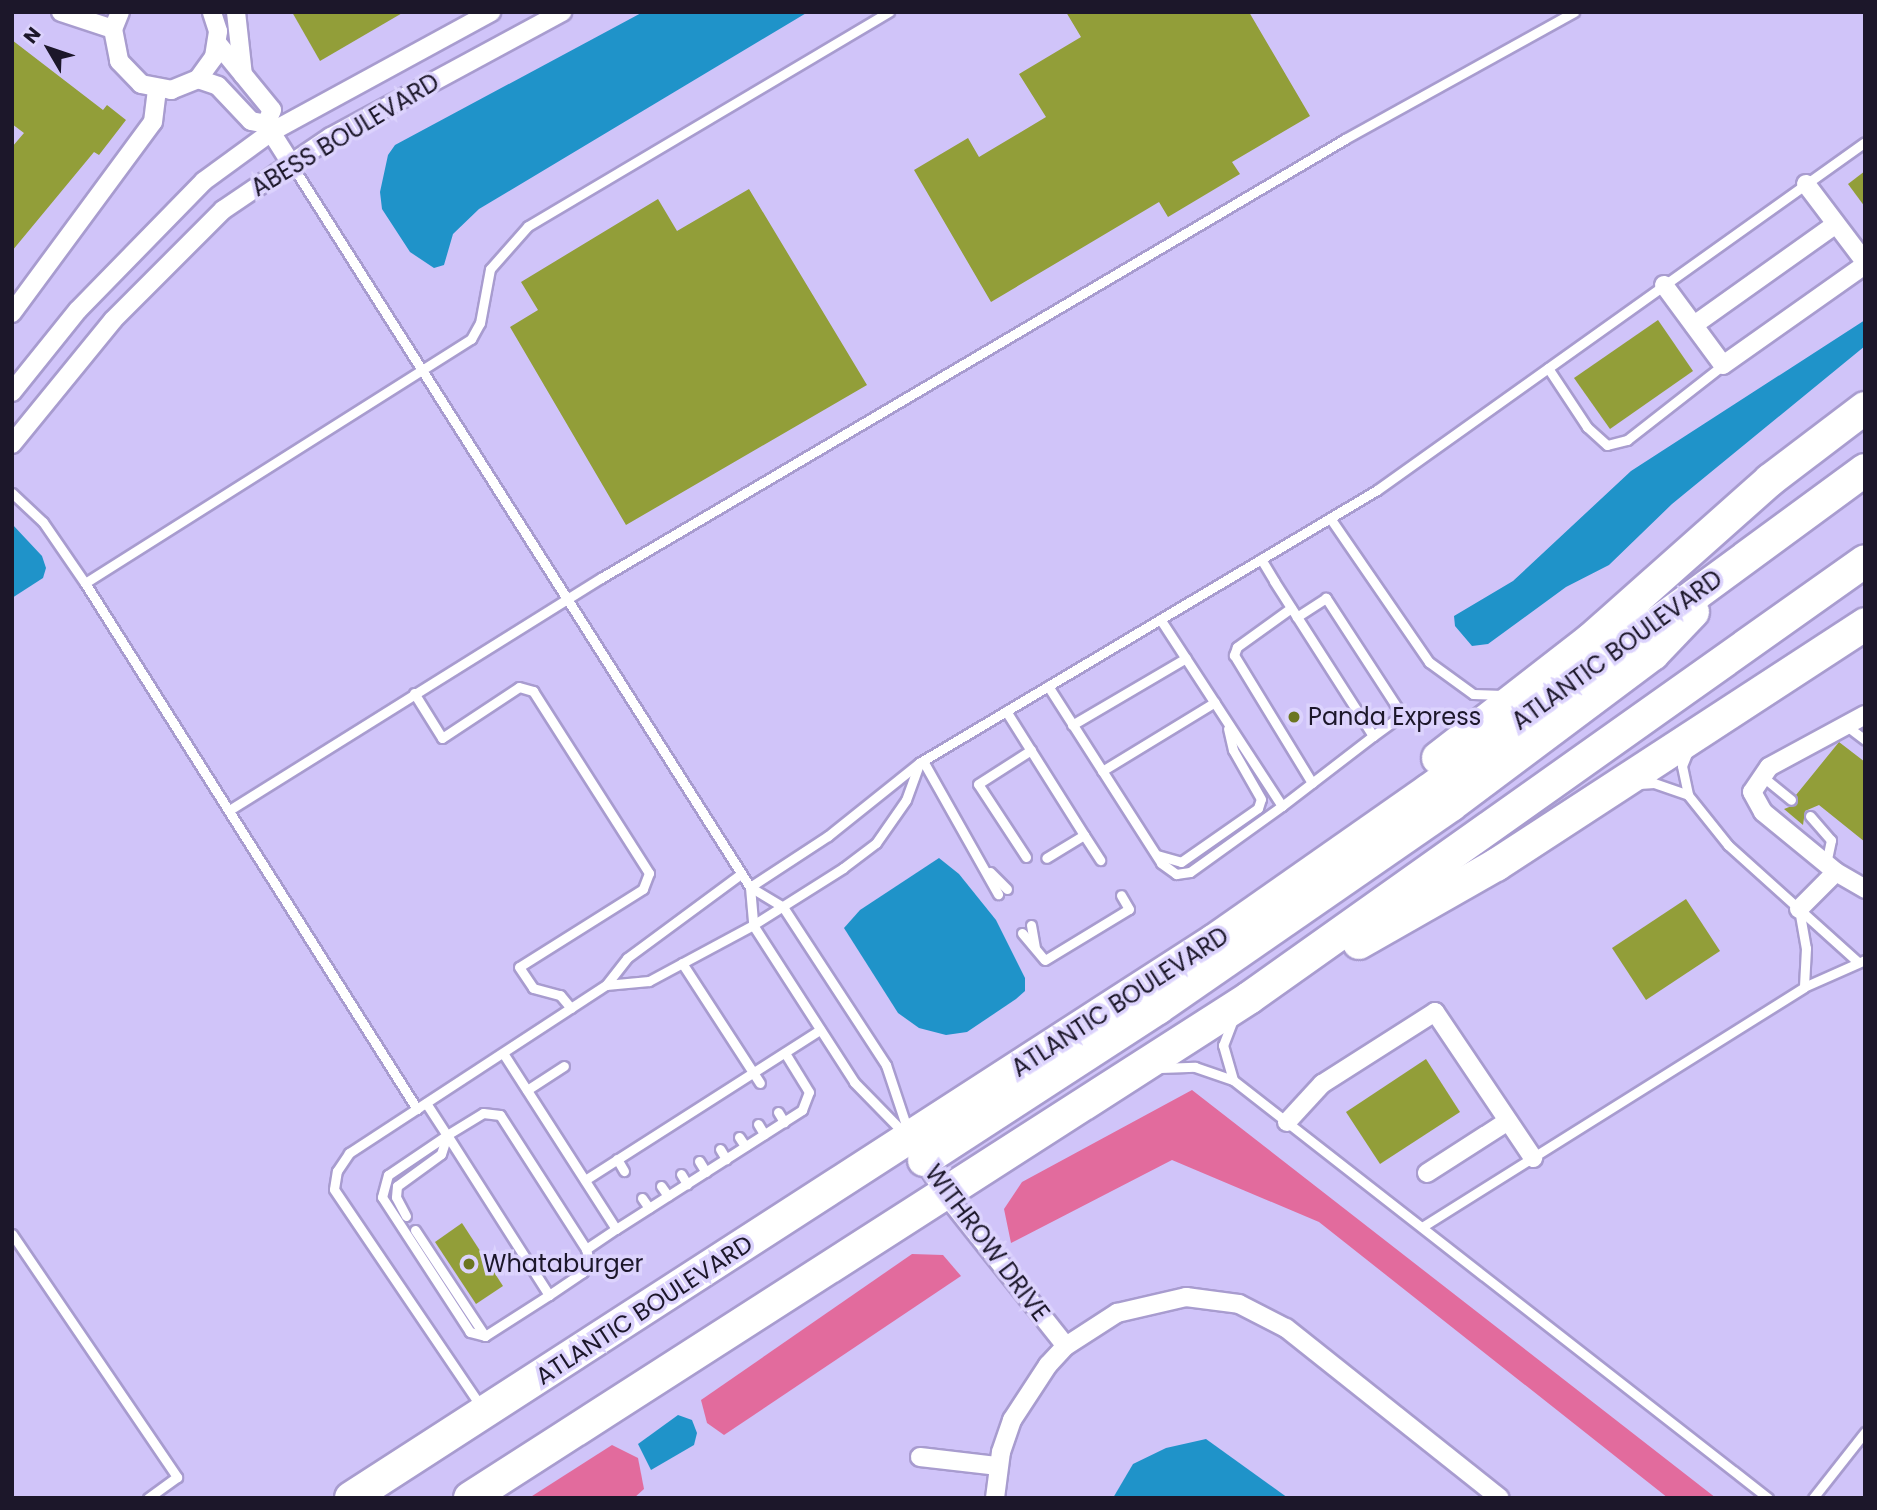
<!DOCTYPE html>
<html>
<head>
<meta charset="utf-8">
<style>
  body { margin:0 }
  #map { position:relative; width:1877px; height:1510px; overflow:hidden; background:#d0c4f9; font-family:Poppins,sans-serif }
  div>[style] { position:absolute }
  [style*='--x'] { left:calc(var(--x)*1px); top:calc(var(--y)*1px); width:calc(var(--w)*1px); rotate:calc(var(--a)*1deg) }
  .forest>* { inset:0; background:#e26b9d }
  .water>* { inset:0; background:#1f93c9 }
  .building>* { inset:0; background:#929e39 }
  .roads { filter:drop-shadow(2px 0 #a89ccf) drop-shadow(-2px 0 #a89ccf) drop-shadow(0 2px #a89ccf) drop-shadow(0 -2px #a89ccf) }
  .lane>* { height:9px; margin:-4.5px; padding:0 4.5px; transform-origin:4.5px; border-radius:4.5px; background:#fff }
  .street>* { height:18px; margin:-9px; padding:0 9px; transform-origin:9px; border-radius:9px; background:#fff }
  .highway>* { height:32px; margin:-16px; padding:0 16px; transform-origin:16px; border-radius:16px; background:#fff }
  .dots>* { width:19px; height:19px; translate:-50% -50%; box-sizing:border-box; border:4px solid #dcd3fd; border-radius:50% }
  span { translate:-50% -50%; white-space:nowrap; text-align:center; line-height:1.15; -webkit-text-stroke:7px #dcd3fd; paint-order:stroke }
  .street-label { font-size:24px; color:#1c172a }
  .poi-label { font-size:24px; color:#1c172a }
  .left { translate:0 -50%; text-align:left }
  .frame { position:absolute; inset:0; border:14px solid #1c172a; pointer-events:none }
  .north { position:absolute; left:14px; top:14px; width:70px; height:70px; -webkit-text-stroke:5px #dcd3fd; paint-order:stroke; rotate:309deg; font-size:19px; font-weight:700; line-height:28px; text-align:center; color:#1c172a }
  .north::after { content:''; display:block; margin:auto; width:24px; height:32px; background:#1c172a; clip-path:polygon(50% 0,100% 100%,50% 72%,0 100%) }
</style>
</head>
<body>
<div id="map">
  <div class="forest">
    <div style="clip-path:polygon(1192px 1090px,1716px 1498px,1668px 1498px,1319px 1222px,1172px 1160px,1011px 1243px,1004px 1209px,1022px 1182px)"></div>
    <div style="clip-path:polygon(912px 1254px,943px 1255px,961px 1276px,724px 1435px,707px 1423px,701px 1400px)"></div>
    <div style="clip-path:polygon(612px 1445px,638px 1458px,644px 1489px,634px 1498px,529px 1498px)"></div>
  </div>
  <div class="water">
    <div style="clip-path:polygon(643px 12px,808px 12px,479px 209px,453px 234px,444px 265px,434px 268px,410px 252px,382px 209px,380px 192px,388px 155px,395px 145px)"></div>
    <div style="clip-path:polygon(1865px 320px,1865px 346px,1672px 504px,1609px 565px,1566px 587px,1488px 644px,1472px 646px,1455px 626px,1454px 616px,1513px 581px,1631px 471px)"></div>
    <div style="clip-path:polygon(12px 524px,42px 556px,46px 568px,43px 578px,12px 598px)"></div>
    <div style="clip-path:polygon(939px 858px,959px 874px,996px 920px,1025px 978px,1025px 991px,1016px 999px,967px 1032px,946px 1035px,919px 1028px,898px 1013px,844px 928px,860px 910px)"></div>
    <div style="clip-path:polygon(678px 1415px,692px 1420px,697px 1433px,694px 1445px,651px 1470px,638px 1444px)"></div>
    <div style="clip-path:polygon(1206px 1439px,1288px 1498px,1113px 1498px,1133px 1464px,1166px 1448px)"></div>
  </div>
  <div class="building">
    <div style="clip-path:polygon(292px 12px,404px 12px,320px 61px)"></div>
    <div style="clip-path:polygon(1066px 12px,1249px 12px,1310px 116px,1232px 162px,1240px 174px,1168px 217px,1159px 202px,991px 302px,914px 170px,968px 138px,979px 157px,1046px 117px,1019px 74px,1081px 37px)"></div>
    <div style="clip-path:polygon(12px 40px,103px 110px,107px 105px,126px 120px,99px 155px,94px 152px,12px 251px,12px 147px,24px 133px,12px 124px)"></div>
    <div style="clip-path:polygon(1865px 171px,1865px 207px,1848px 184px)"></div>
    <div style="clip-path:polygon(749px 189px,867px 385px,626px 525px,510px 327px,538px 310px,521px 282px,658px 199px,677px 231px)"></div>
    <div style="clip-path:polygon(1658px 320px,1693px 371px,1610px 429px,1574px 378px)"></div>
    <div style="clip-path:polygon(1839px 742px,1865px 762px,1865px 842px,1819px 805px,1805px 811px,1803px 825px,1784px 809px,1797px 804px,1796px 795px)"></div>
    <div style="clip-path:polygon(1686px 899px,1720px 951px,1646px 1000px,1612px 948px)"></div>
    <div style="clip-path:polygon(1426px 1059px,1460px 1112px,1380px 1164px,1346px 1112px)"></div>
    <div style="clip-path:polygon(462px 1223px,503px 1286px,476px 1304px,435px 1242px)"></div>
  </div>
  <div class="roads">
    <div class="lane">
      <div style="--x:290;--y:162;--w:859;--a:57.61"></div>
      <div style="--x:750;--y:887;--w:39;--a:31"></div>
      <div style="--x:783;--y:907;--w:189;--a:56.9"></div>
      <div style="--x:886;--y:1065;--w:70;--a:71.6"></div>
      <div style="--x:1548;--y:368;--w:71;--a:56.5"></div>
      <div style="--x:1587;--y:427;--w:27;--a:42"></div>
      <div style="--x:1607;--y:445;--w:21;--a:-14"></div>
      <div style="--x:1627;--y:440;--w:122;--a:-38"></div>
      <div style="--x:12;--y:493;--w:42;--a:43.1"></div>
      <div style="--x:43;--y:522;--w:74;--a:55.5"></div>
      <div style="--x:85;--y:583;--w:622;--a:57.74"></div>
      <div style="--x:1330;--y:518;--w:175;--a:55.5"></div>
      <div style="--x:1429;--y:662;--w:54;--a:36"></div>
      <div style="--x:1473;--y:694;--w:30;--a:2"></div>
      <div style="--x:1261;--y:559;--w:26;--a:59"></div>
      <div style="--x:1274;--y:581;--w:184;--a:57.4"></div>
      <div style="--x:1373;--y:736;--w:36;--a:-36"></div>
      <div style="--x:1402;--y:715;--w:140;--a:-123"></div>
      <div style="--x:1326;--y:598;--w:35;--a:147"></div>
      <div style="--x:85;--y:583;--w:457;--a:-32.3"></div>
      <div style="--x:471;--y:339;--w:18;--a:-61"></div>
      <div style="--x:480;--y:323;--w:55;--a:-79.5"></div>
      <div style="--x:490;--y:269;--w:57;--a:-48.5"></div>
      <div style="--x:528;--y:226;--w:420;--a:-30.7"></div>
      <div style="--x:1291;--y:608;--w:67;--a:144.2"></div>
      <div style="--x:1237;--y:647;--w:9;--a:111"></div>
      <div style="--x:1234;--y:655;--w:150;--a:58.6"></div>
      <div style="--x:1048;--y:686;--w:210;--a:57.4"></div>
      <div style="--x:1161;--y:863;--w:19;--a:36"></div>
      <div style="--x:1176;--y:874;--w:14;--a:-8"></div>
      <div style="--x:1190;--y:872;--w:113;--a:-35.7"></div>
      <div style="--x:1282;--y:806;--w:223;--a:-123.1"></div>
      <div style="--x:414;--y:693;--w:53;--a:58.1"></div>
      <div style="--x:442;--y:738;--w:92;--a:-33.5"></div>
      <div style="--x:519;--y:687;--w:15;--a:16"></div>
      <div style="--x:533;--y:691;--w:216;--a:57.5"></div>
      <div style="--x:649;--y:873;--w:17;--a:111"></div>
      <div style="--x:643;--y:889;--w:146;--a:147.8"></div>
      <div style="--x:519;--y:967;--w:25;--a:56"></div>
      <div style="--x:533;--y:988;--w:28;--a:15"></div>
      <div style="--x:560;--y:995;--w:17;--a:50"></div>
      <div style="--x:1006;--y:711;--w:146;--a:57.8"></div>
      <div style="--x:1084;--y:835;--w:44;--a:148.8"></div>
      <div style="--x:1844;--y:724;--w:26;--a:37"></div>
      <div style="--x:1072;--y:725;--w:132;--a:-30.4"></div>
      <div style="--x:1688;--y:751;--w:16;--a:112"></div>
      <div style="--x:1682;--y:766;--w:30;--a:78"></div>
      <div style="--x:1688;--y:795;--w:64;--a:51.3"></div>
      <div style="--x:1728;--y:845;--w:175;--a:42"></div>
      <div style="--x:923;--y:761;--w:153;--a:60.6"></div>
      <div style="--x:1102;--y:771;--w:132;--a:-31.4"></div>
      <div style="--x:1763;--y:777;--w:36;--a:39"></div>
      <div style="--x:1639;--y:784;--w:15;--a:-4"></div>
      <div style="--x:1654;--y:783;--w:36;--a:19"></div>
      <div style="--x:1282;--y:806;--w:115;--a:-37.6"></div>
      <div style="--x:231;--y:809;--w:436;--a:-32"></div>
      <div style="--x:601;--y:578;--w:864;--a:-30.54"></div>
      <div style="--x:1345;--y:139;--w:262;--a:-29"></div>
      <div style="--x:1810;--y:816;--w:32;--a:49"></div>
      <div style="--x:1831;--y:840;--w:25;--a:102"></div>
      <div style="--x:1084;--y:835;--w:30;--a:57"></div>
      <div style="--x:1157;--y:855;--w:25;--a:16"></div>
      <div style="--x:1181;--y:862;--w:94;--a:-35"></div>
      <div style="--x:1258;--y:808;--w:9;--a:-72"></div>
      <div style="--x:1261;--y:799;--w:56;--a:-119.7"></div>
      <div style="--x:1233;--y:750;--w:22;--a:-103"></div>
      <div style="--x:1026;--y:857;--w:87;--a:-123.3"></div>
      <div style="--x:978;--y:784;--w:63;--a:-32.7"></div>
      <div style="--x:990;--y:872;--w:24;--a:45"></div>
      <div style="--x:750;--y:887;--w:93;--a:-33.2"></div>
      <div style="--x:828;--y:836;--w:117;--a:-38.7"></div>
      <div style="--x:919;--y:763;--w:533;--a:-30.8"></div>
      <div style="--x:1377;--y:490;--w:599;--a:-35.49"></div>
      <div style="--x:750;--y:887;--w:38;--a:85"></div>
      <div style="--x:753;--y:925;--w:187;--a:57.2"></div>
      <div style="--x:854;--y:1082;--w:71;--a:45.6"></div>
      <div style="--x:1799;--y:909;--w:40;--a:80"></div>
      <div style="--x:1806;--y:948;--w:39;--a:93"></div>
      <div style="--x:1031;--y:925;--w:22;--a:80"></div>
      <div style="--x:1022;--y:933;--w:35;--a:50"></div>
      <div style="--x:1045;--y:960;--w:98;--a:-31.3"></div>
      <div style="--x:1129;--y:909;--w:16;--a:-120"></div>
      <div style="--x:682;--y:963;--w:143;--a:57"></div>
      <div style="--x:606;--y:985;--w:43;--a:-5.3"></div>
      <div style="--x:649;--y:981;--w:118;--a:-28.3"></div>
      <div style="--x:753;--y:925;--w:107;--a:-32.3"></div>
      <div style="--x:843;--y:868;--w:41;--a:-37.1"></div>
      <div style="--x:876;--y:843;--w:52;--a:-55.1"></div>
      <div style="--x:906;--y:800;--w:38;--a:-70"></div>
      <div style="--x:1232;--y:1022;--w:25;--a:111"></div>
      <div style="--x:1223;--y:1045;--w:36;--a:74"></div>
      <div style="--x:503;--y:1053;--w:209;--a:57.3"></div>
      <div style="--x:616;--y:1229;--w:221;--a:-32.6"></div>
      <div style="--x:802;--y:1110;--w:19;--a:-69"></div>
      <div style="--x:809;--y:1092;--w:46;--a:-121.6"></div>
      <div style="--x:1160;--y:1068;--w:35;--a:-2"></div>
      <div style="--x:1195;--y:1067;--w:40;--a:18.9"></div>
      <div style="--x:1233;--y:1080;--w:679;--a:38"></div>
      <div style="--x:527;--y:1090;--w:44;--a:-33"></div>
      <div style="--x:426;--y:1103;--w:38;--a:57"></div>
      <div style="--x:447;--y:1135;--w:190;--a:57.5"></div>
      <div style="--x:549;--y:1295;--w:76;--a:147.4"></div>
      <div style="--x:485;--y:1336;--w:16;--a:-165"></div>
      <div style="--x:470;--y:1332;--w:161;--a:-123.1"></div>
      <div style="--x:382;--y:1197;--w:23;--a:-75"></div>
      <div style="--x:388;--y:1175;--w:71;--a:-34.1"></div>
      <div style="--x:447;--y:1135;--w:42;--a:-31.4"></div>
      <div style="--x:483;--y:1113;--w:17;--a:7"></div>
      <div style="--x:500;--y:1115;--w:159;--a:57.3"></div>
      <div style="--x:586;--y:1249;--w:12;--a:76"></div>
      <div style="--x:589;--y:1261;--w:13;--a:119"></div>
      <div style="--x:583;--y:1272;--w:41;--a:145.9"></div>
      <div style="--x:778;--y:1112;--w:12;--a:59"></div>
      <div style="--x:758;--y:1124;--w:12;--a:59"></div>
      <div style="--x:739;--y:1137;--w:11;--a:56"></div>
      <div style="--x:720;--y:1149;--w:12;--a:59"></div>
      <div style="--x:617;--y:1159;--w:14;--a:60"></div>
      <div style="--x:699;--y:1161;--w:13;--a:58"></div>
      <div style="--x:681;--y:1174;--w:12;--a:59"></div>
      <div style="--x:585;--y:1180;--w:279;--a:-32.6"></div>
      <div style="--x:661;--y:1186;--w:12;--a:55"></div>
      <div style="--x:642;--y:1198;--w:12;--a:55"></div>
      <div style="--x:406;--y:1216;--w:21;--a:-118"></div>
      <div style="--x:396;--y:1197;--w:11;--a:-85"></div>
      <div style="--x:397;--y:1186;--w:54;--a:-36"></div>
      <div style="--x:441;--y:1154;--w:20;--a:-72"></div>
      <div style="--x:1422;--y:1227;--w:451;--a:-32.1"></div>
      <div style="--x:1804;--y:987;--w:67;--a:-23.9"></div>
      <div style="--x:415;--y:1230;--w:127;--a:56.6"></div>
      <div style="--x:12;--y:1234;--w:294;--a:55.8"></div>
      <div style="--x:177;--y:1477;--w:36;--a:144"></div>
      <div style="--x:586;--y:1249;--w:36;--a:-34"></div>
      <div style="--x:482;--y:1408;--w:264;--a:-124.1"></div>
      <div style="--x:334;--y:1189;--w:18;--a:-81"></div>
      <div style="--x:337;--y:1171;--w:22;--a:-56"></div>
      <div style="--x:349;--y:1153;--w:307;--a:-33.2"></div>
      <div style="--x:606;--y:985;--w:34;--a:-52"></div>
      <div style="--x:627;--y:958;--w:142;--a:-36.4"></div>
      <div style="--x:1813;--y:1498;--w:84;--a:-51.8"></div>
    </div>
    <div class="street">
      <div style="--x:61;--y:12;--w:55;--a:18.1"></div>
      <div style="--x:120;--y:12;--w:18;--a:112"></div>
      <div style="--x:113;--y:29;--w:33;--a:79"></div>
      <div style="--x:119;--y:61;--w:32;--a:46"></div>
      <div style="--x:141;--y:84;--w:31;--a:11"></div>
      <div style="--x:171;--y:90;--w:29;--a:-22"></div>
      <div style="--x:198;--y:79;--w:27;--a:-54"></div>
      <div style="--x:214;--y:57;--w:26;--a:-81"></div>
      <div style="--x:218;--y:31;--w:20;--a:-108"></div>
      <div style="--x:236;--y:12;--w:63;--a:83.7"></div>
      <div style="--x:218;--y:44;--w:85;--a:50.7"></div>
      <div style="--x:272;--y:110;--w:15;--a:113"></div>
      <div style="--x:198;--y:79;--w:21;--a:19"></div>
      <div style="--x:218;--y:86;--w:48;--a:46.7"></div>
      <div style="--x:251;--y:121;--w:15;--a:11"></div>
      <div style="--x:266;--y:124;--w:45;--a:57.7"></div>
      <div style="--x:1806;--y:184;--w:98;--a:52.9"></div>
      <div style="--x:1664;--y:285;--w:99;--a:53.6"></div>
      <div style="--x:1723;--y:365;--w:174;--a:-35.2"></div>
      <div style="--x:12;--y:313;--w:237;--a:-53.6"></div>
      <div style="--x:153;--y:122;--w:32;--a:-83"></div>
      <div style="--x:1694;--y:325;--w:174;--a:-35.4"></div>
      <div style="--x:12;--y:392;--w:105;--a:-51.2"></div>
      <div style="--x:78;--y:310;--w:180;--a:-45.7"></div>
      <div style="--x:204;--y:181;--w:83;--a:-36.2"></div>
      <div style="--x:271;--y:132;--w:251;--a:-28.6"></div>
      <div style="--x:12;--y:444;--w:160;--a:-50.8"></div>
      <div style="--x:113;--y:320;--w:156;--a:-45"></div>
      <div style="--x:223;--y:210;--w:130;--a:-34.1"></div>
      <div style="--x:331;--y:137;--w:263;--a:-28.4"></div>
      <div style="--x:1865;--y:715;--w:109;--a:151.6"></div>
      <div style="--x:1769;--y:767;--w:30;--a:124"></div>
      <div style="--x:1752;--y:792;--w:23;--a:61"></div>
      <div style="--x:1763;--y:812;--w:94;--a:39.4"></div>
      <div style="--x:1836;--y:872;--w:34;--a:30"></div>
      <div style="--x:1799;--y:909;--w:52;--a:-45"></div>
      <div style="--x:1287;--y:1122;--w:52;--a:-47.4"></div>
      <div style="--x:1322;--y:1084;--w:134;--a:-32.5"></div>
      <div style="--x:1435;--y:1012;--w:176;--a:56.1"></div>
      <div style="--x:920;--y:1154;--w:47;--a:58"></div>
      <div style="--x:945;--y:1194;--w:194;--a:51.5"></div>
      <div style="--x:1427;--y:1173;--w:96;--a:-32.7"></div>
      <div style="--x:920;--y:1457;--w:79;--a:6.6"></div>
      <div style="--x:995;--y:1498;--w:46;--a:-82.6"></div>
      <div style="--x:1001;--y:1452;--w:34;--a:-71"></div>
      <div style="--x:1012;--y:1420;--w:66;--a:-56.8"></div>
      <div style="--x:1048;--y:1365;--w:26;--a:-47"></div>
      <div style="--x:1066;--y:1346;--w:61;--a:-32.9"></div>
      <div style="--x:1117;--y:1313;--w:71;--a:-13.1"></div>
      <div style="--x:1186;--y:1297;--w:53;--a:7.5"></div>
      <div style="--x:1239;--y:1304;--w:53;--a:27.1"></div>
      <div style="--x:1286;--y:1328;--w:273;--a:38.5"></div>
    </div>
    <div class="highway">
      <div style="--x:1438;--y:758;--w:192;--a:-37.8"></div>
      <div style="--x:1590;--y:640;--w:241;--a:-41.6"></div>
      <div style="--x:1770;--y:480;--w:119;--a:-37.2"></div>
      <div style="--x:1359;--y:943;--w:158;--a:-29.7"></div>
      <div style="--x:1496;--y:865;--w:441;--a:-33.1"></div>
      <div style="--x:924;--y:1160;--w:279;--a:-33"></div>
      <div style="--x:1158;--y:1008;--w:356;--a:-34.7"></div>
      <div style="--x:1451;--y:805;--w:252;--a:-36.8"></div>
      <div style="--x:1653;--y:654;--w:58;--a:-46.4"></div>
      <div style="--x:351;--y:1498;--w:1029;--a:-32.86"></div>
      <div style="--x:1215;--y:940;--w:260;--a:-35"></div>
      <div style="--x:1428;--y:791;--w:542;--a:-36.3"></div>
      <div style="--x:470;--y:1498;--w:926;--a:-32.69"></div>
      <div style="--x:1249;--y:998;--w:755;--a:-35.35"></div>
    </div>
  </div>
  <div class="dots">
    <div style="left:1294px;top:717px;background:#6c7620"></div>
    <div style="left:469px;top:1264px;background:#6c7620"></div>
  </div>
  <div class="street-label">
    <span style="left:345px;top:135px;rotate:-31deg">ABESS BOULEVARD</span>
    <span style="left:1617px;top:650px;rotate:-36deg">ATLANTIC BOULEVARD</span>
    <span style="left:1120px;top:1002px;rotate:-33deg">ATLANTIC BOULEVARD</span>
    <span style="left:987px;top:1243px;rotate:53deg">WITHROW DRIVE</span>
    <span style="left:644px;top:1310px;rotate:-33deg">ATLANTIC BOULEVARD</span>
  </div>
  <div class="poi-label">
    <span class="left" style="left:1308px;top:717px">Panda Express</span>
    <span class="left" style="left:483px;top:1264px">Whataburger</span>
  </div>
  <div class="frame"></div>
  <div class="north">N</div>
</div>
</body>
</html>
